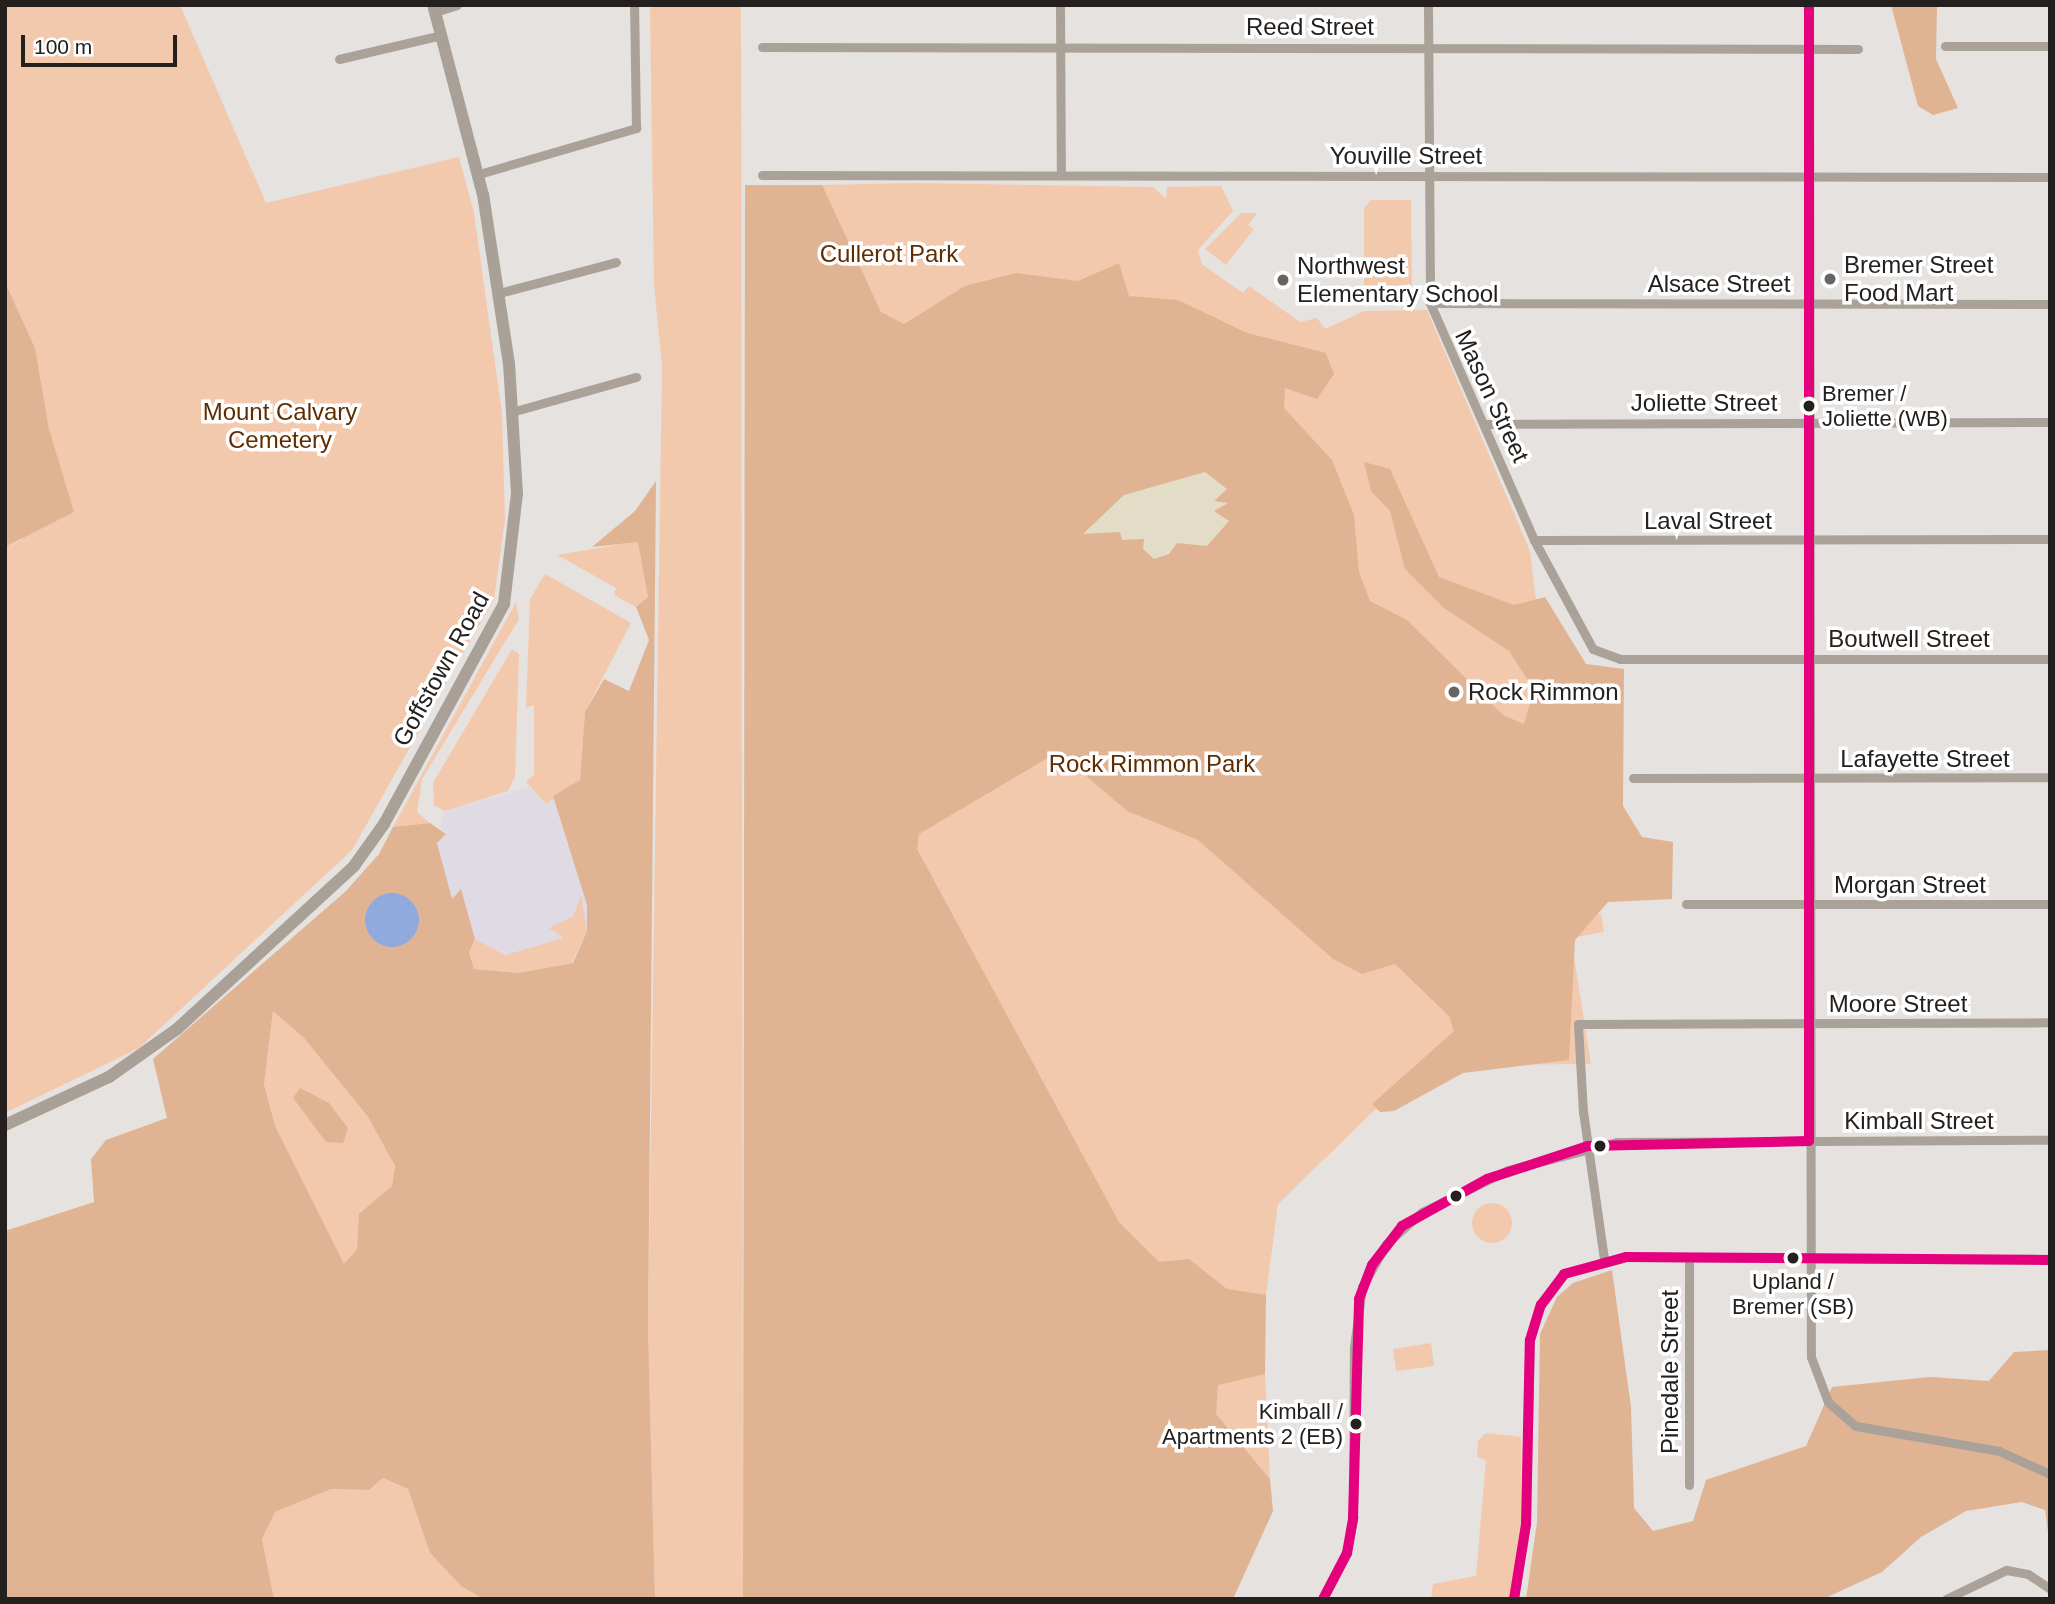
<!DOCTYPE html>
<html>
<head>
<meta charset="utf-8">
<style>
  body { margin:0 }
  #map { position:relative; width:2055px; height:1604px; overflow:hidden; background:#e5e2df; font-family:Helvetica,sans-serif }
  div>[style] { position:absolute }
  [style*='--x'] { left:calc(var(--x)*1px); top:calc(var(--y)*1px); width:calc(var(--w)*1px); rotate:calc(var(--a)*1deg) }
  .commercial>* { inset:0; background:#e0dae5 }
  .green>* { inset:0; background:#f3c9ae }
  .round { border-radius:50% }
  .forest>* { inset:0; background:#e0b393 }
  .sand>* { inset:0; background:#e3ddc7 }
  .water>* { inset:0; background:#91aade }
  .street>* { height:9px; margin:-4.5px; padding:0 4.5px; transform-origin:4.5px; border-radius:4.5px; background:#aaa199 }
  .secondary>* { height:12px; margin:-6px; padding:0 6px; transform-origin:6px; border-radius:6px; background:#a9a098 }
  .bus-1>* { height:10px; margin:-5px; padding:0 5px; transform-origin:5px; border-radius:5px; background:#e5007d }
  .dots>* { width:19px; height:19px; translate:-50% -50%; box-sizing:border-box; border:4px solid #fff; border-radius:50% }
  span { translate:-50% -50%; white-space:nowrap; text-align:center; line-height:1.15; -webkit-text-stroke:7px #fff; paint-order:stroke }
  .bus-label { font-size:22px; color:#23201e }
  .left { translate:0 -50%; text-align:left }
  .right { translate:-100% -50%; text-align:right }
  .street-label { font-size:24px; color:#23201e }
  .park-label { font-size:24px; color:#602d01 }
  .poi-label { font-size:24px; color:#23201e }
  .frame { position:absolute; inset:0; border:7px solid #23201e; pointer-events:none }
  .scale { position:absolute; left:21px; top:35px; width:156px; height:32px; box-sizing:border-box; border:4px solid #23201e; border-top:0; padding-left:9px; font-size:21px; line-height:24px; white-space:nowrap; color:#23201e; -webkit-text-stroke:5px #fff; paint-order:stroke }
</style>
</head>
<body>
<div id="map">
  <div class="commercial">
    <div style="clip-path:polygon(529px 787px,546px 804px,553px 796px,587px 905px,587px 931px,474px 969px,461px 890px,452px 900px,437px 843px,446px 834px,440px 826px,445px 811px)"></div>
  </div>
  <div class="green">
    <div style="clip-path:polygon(5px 5px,180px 5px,266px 203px,459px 157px,474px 213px,502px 413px,505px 520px,494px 599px,352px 850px,139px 1048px,5px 1113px,5px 547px,21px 540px,49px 429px,35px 348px,5px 282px)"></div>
    <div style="clip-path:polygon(650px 5px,741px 5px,743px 1599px,655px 1599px,648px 1329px,662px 365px,654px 285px)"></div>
    <div style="clip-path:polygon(915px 183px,1153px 187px,1166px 199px,1167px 187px,1221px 186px,1233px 211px,1198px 250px,1202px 264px,1243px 293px,1249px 286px,1300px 322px,1317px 318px,1325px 329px,1364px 311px,1427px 310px,1530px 551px,1574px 917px,1601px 914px,1604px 932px,1571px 938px,1591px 1064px,1421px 1065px,1278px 1204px,1266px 1295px,1254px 1294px,1241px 1379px,1265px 1374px,1270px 1479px,1233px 1434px,752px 1599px,820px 517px,822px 185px)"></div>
    <div style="clip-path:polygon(1371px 200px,1411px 200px,1412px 295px,1364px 295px,1364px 208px)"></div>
    <div style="clip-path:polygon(1241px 213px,1257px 213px,1248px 225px,1254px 229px,1226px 265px,1205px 249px)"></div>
    <div style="clip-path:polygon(639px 541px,648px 597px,636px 607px,614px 595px,616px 588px,557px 555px)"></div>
    <div style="clip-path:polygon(545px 574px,631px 623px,585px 712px,580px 780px,546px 804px,526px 782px,534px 775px,534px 705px,526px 708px,530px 599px)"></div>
    <div style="clip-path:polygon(516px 602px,519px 619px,422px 779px,417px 812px,430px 823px,393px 827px)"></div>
    <div style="clip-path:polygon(512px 649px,519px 654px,515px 777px,508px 791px,445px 811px,434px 805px,433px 783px)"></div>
    <div style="clip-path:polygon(581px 896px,587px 931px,572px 963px,518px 973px,474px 969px,469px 952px,475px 939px,505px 955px,564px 938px,549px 928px,573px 916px)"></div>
    <div style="clip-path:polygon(273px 1011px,304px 1038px,368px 1117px,395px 1166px,392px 1186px,360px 1214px,357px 1250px,344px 1265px,275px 1126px,264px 1084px)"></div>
    <div class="round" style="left:1472px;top:1203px;width:40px;height:40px"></div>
    <div style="clip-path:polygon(1431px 1343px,1434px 1366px,1396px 1371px,1393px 1349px)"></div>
    <div style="clip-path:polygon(1486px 1433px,1521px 1437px,1521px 1521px,1510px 1599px,1431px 1599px,1433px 1584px,1476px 1576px,1486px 1460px,1477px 1457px,1478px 1441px)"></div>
    <div style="clip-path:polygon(383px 1478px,408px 1489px,430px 1553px,461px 1586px,483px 1599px,274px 1599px,262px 1539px,275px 1512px,331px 1489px,369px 1490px)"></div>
  </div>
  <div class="forest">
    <div style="clip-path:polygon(1891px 5px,1937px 5px,1936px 59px,1958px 108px,1933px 115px,1918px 106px)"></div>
    <div style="clip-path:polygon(745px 185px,822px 185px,881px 312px,904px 324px,965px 286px,1016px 273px,1078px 281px,1119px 263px,1129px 296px,1178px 300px,1247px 333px,1326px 353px,1334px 374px,1317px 399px,1285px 388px,1284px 408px,1332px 460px,1354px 515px,1359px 572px,1370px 601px,1407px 620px,1503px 715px,1524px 724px,1534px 690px,1509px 651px,1444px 608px,1405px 569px,1390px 511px,1371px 491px,1364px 462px,1390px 469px,1439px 577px,1514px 605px,1545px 597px,1586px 664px,1624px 669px,1623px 806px,1642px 837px,1673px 842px,1672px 899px,1608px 902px,1575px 940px,1569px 1060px,1463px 1073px,1394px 1111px,1380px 1112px,1372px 1104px,1454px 1031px,1449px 1016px,1395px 964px,1362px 974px,1333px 959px,1198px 840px,1127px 811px,1064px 757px,1046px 759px,919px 834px,917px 849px,1119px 1222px,1159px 1262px,1189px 1259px,1227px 1289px,1266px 1295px,1265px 1374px,1218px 1385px,1216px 1414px,1270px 1479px,1273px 1511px,1233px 1599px,743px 1599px)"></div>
    <div style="clip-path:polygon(5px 282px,35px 348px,49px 429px,74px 512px,5px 547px)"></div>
    <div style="clip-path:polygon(evenodd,656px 481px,648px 1329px,655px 1599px,483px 1599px,461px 1586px,430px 1553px,408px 1489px,383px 1478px,369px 1490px,331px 1489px,275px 1512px,262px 1539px,274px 1599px,5px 1599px,5px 1231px,94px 1202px,91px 1159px,106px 1140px,167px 1118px,153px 1059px,346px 891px,379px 854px,393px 827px,430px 823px,446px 834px,437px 843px,452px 899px,461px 889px,475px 939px,469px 952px,474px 969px,518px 973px,573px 963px,587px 931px,587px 905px,553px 796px,580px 780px,585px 712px,604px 679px,629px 691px,649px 640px,636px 607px,648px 597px,638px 542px,592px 547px,635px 511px,656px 481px,273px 1011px,304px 1038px,368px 1117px,395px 1166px,392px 1186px,359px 1214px,357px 1249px,344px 1264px,275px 1126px,264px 1084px,273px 1011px)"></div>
    <div style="clip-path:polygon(300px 1088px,329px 1103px,348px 1128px,343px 1143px,326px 1142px,293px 1098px)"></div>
    <div style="clip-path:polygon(1612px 1270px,1631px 1407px,1634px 1508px,1653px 1531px,1693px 1521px,1706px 1480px,1806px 1446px,1832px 1387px,1930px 1377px,1989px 1381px,2014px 1352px,2050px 1350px,2050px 1547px,2045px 1510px,2022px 1502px,1966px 1511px,1921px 1537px,1882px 1572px,1823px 1599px,1526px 1599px,1537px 1522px,1540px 1334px,1557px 1297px,1573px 1283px)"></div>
  </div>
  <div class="sand">
    <div style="clip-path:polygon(1205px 472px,1227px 489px,1214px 501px,1228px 503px,1214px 511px,1229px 521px,1207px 546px,1177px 543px,1169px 554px,1154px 559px,1143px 549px,1144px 539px,1122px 540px,1120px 532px,1083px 534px,1124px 495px)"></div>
  </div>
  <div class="water">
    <div class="round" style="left:365px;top:893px;width:54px;height:54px"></div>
  </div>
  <div class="street">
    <div style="--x:1060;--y:5;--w:170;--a:89.7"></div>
    <div style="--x:1428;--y:5;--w:298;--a:89.6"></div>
    <div style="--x:1430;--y:303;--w:259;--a:66.3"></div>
    <div style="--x:1534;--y:540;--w:124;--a:61.6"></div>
    <div style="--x:1593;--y:649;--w:29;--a:20"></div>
    <div style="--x:1620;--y:659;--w:430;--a:0"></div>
    <div style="--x:1809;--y:5;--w:1352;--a:89.92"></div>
    <div style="--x:1811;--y:1357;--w:48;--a:69.3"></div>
    <div style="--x:1828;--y:1402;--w:37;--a:41"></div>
    <div style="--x:1856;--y:1426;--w:145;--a:9.9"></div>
    <div style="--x:1999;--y:1451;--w:56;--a:24.3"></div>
    <div style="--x:435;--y:12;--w:23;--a:-18"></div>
    <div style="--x:1945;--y:46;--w:105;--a:0"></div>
    <div style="--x:762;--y:47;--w:1096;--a:0.1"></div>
    <div style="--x:339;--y:59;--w:105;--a:-13.2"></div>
    <div style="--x:479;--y:174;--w:164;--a:-16.3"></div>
    <div style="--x:636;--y:128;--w:123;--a:-90.9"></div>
    <div style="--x:762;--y:175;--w:1288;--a:0.09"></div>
    <div style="--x:499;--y:293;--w:121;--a:-14.8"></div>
    <div style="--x:1430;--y:303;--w:620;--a:0.09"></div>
    <div style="--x:515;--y:411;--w:126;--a:-15.7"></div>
    <div style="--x:1484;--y:424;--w:566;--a:-0.2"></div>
    <div style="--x:1534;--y:540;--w:516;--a:-0.11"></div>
    <div style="--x:1633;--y:778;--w:417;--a:-0.1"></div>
    <div style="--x:1686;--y:904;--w:364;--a:0"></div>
    <div style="--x:1604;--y:1259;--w:148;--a:-98.1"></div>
    <div style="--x:1583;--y:1112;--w:88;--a:-93.3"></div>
    <div style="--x:1578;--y:1024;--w:472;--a:-0.2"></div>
    <div style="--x:1689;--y:1485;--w:226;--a:-90"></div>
    <div style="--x:1323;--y:1599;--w:52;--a:-62.4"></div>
    <div style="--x:1347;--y:1553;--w:36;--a:-80"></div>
    <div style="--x:1353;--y:1518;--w:171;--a:-89.7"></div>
    <div style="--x:1354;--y:1347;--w:61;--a:-82.4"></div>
    <div style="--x:1362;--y:1287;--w:49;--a:-60.8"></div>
    <div style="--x:1386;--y:1244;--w:48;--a:-41.6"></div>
    <div style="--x:1422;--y:1212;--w:96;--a:-26"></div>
    <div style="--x:1508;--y:1170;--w:113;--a:-14.4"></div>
    <div style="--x:1617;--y:1142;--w:433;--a:-0.3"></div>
    <div style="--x:1514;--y:1599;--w:76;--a:-80.9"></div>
    <div style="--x:1526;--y:1524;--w:184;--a:-88.8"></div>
    <div style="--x:1530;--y:1340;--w:37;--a:-73"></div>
    <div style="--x:1541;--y:1305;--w:39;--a:-53"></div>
    <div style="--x:1564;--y:1274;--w:64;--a:-15.3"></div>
    <div style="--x:1626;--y:1257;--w:424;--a:0.4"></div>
    <div style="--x:1946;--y:1599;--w:67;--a:-25.8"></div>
    <div style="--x:2006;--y:1570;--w:22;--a:10"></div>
    <div style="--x:2028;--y:1574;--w:27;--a:34"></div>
  </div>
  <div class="secondary">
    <div style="--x:5;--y:1125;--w:115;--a:-24.8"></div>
    <div style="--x:109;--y:1077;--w:83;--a:-35.2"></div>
    <div style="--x:177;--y:1029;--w:241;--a:-42.6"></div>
    <div style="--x:354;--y:866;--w:52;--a:-54.5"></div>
    <div style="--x:384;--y:824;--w:251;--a:-61.4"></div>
    <div style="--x:504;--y:604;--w:111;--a:-83.3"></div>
    <div style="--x:517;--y:494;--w:130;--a:-93.5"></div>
    <div style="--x:509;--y:364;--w:171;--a:-98.7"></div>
    <div style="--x:483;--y:195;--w:196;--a:-104.7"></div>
  </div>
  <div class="bus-1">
    <div style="--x:1323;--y:1599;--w:52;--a:-62.4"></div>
    <div style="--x:1347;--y:1553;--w:36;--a:-80"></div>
    <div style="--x:1353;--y:1518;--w:219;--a:-88.4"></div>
    <div style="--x:1359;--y:1299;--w:36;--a:-69"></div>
    <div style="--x:1372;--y:1265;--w:49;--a:-52.4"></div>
    <div style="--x:1402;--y:1226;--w:97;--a:-28.9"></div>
    <div style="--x:1487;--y:1179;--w:106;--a:-18.1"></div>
    <div style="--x:1588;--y:1146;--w:221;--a:-1.3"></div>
    <div style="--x:1809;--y:1141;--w:1136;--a:-90"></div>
    <div style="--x:1514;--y:1599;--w:76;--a:-80.9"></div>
    <div style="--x:1526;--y:1524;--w:184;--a:-88.8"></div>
    <div style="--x:1530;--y:1340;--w:37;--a:-73"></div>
    <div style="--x:1541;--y:1305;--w:39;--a:-53"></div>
    <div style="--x:1564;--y:1274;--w:64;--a:-15.3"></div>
    <div style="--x:1626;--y:1257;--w:424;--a:0.4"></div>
  </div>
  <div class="dots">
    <div style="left:1830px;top:279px;background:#676462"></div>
    <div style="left:1283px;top:280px;background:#676462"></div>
    <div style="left:1809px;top:406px;background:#23201e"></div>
    <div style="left:1454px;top:692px;background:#676462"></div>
    <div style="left:1600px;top:1146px;background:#23201e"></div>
    <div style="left:1456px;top:1196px;background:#23201e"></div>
    <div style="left:1793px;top:1258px;background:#23201e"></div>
    <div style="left:1356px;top:1424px;background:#23201e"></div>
  </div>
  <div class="bus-label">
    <span class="left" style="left:1822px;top:406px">Bremer /<br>Joliette (WB)</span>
    <span style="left:1793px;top:1294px">Upland /<br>Bremer (SB)</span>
    <span class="right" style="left:1343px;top:1424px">Kimball /<br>Apartments 2 (EB)</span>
  </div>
  <div class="street-label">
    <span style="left:1310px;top:27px">Reed Street</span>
    <span style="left:1406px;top:156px">Youville Street</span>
    <span style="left:1719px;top:284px">Alsace Street</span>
    <span style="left:1492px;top:396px;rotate:65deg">Mason Street</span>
    <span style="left:1704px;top:403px">Joliette Street</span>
    <span style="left:1708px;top:521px">Laval Street</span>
    <span style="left:1909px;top:639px">Boutwell Street</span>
    <span style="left:441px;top:669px;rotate:-61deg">Goffstown Road</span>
    <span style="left:1925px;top:759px">Lafayette Street</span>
    <span style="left:1910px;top:885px">Morgan Street</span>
    <span style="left:1898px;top:1004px">Moore Street</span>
    <span style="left:1919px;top:1121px">Kimball Street</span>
    <span style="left:1670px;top:1372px;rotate:-90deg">Pinedale Street</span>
  </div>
  <div class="park-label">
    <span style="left:889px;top:254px">Cullerot Park</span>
    <span style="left:280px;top:426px">Mount Calvary<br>Cemetery</span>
    <span style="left:1152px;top:764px">Rock Rimmon Park</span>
  </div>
  <div class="poi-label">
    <span class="left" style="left:1844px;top:279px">Bremer Street<br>Food Mart</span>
    <span class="left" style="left:1297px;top:280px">Northwest<br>Elementary School</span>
    <span class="left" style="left:1468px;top:692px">Rock Rimmon</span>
  </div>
  <div class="frame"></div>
  <div class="scale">100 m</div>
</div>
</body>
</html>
